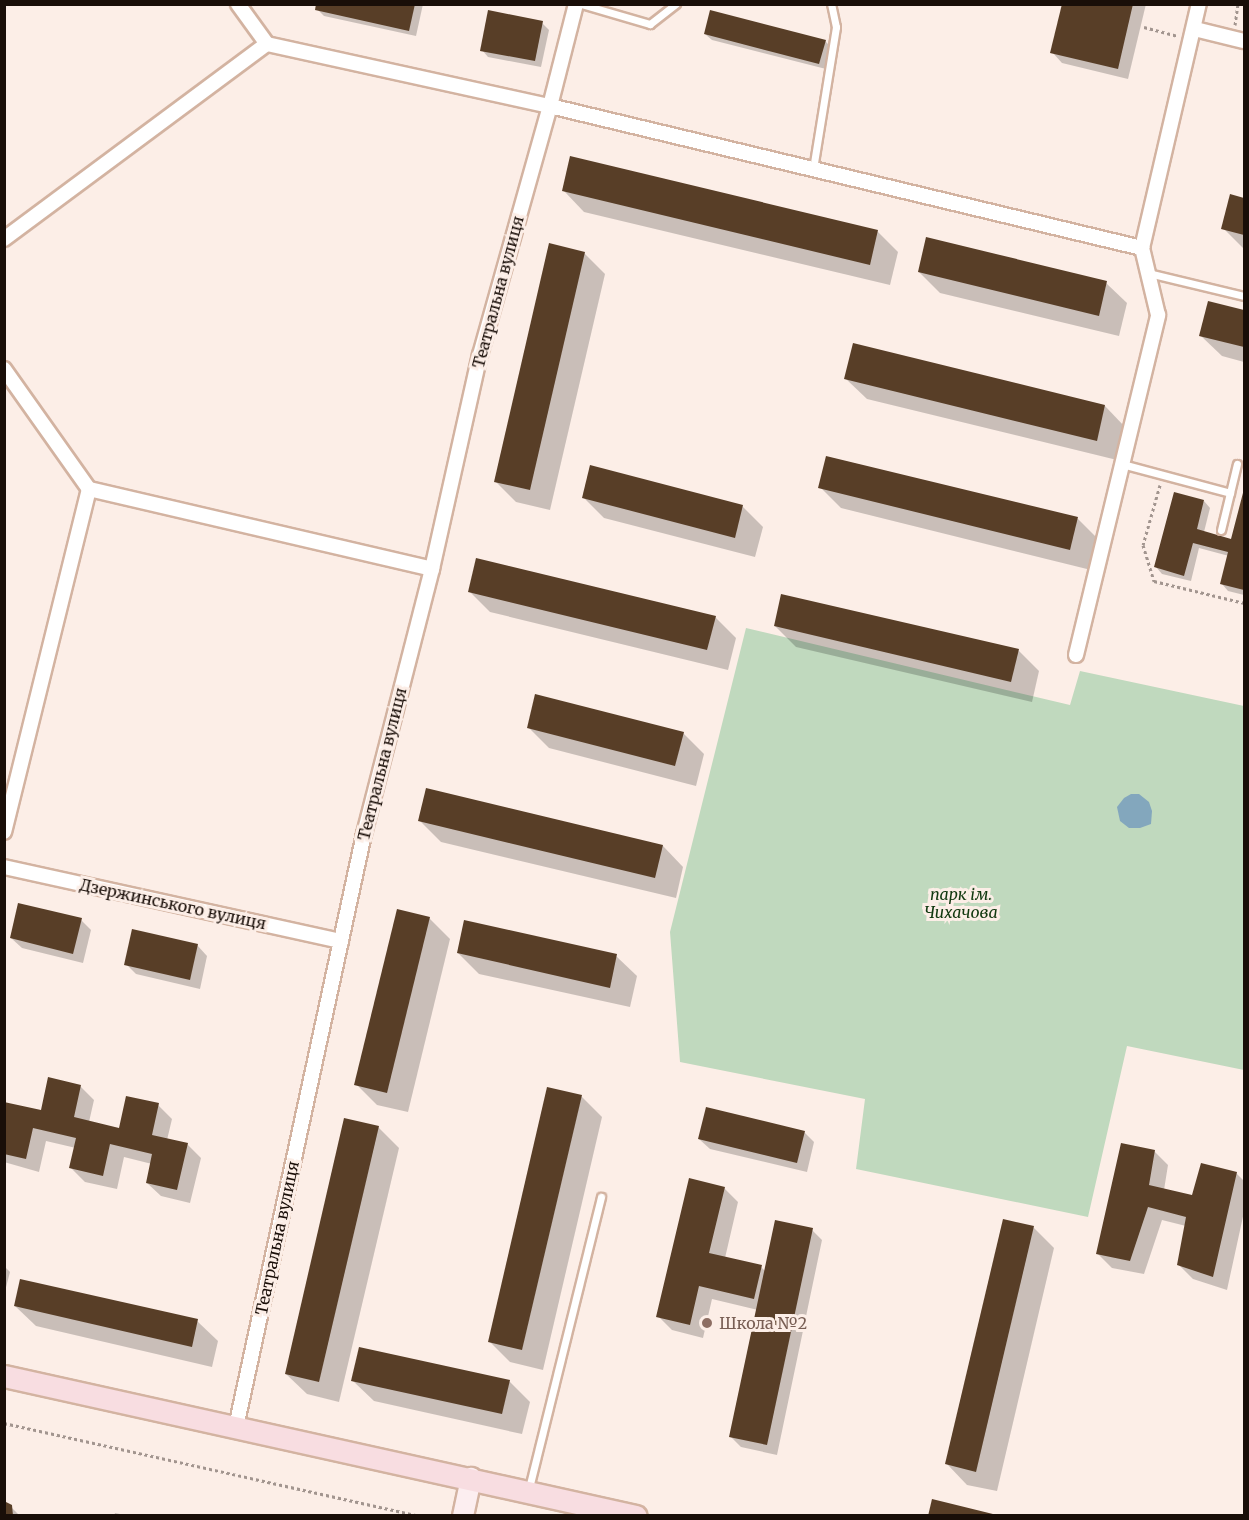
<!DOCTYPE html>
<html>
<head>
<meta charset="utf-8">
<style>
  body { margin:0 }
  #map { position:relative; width:1249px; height:1520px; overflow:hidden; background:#fceee7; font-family:Merriweather,serif }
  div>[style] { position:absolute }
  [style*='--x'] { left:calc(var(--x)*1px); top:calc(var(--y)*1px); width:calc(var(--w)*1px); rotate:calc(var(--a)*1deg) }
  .green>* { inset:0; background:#c0d9be }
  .water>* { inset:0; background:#83a7bd }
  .shadow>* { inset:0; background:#0003 }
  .building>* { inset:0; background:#583e27 }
  .path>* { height:3px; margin-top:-1.5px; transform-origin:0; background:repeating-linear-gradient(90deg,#a2958f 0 3px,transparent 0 6px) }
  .roads { filter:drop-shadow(2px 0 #d3b3a1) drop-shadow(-2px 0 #d3b3a1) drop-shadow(0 2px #d3b3a1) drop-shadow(0 -2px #d3b3a1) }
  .lane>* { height:7px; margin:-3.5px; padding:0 3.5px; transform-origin:3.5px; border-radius:3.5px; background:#fff }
  .street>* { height:14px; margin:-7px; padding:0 7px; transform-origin:7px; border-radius:7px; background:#fff }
  .secondary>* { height:20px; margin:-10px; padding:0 10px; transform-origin:10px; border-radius:10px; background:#fceef0 }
  .primary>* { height:21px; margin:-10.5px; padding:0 10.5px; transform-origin:10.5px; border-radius:10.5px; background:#f8dde1 }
  .dots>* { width:16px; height:16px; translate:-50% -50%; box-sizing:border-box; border:3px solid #fceee7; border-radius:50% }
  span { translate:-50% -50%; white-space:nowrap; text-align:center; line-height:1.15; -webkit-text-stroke:6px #fceee7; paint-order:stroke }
  .street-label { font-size:16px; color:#190e08 }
  .park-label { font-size:16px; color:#113910; font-style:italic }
  .education-label { font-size:16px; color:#785e54 }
  .left { translate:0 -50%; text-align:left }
  .frame { position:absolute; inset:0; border:6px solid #190e08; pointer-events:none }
</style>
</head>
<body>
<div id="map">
  <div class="green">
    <div style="clip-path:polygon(746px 628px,1070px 705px,1080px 671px,1244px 706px,1244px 1070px,1127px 1046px,1088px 1217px,856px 1169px,865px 1099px,680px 1062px,670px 932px)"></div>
  </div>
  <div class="water">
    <div style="clip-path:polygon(1131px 794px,1139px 794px,1149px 802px,1152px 811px,1151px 824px,1140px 828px,1129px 828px,1120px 821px,1117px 807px,1124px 798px)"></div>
  </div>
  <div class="shadow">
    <div style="clip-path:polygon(318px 4px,423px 4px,416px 36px,324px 16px,317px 9px)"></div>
    <div style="clip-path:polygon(1064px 4px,1146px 4px,1128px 79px,1062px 63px,1052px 52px)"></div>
    <div style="clip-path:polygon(542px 23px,549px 30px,541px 67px,488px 57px,482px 50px)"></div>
    <div style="clip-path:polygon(705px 34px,825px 41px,832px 48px,826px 69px,712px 40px)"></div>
    <div style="clip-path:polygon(564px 191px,877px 231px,898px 252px,890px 285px,584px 212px)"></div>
    <div style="clip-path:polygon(1231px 196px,1244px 199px,1244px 249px,1223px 228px)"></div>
    <div style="clip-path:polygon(584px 253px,605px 274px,550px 510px,516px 502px,496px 482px)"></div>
    <div style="clip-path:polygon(919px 272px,1106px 283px,1127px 303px,1119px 336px,940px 293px)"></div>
    <div style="clip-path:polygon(1209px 303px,1244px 312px,1244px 362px,1222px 356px,1201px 336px)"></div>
    <div style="clip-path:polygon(846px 379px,1105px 406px,1125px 427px,1117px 460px,867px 399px)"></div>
    <div style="clip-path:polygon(828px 457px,1078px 519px,1098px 539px,1091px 570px,841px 508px,820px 487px)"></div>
    <div style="clip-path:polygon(1244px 492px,1244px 595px,1228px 591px,1222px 584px,1229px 556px,1199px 548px,1191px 581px,1162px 574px,1156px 567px,1204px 501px,1210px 508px,1204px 532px,1232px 540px)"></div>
    <div style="clip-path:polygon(584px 498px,742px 506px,763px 527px,755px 557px,604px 518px)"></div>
    <div style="clip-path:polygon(470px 592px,715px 617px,736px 638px,728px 670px,490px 612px)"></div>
    <div style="clip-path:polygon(775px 626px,1018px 650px,1039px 671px,1032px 702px,796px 647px)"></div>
    <div style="clip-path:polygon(528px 727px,683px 733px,704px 754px,696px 786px,549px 748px)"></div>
    <div style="clip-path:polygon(420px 821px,663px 846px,683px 867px,676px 898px,441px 842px)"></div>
    <div style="clip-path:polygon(429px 918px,450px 939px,408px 1112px,377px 1105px,356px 1084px)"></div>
    <div style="clip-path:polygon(81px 920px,91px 930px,83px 963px,22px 948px,11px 938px)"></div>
    <div style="clip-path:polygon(197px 945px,207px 956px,200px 989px,136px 974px,126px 964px)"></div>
    <div style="clip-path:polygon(458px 953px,616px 956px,637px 976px,630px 1007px,479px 974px)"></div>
    <div style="clip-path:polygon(80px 1086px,94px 1100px,89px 1122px,120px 1129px,158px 1105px,172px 1119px,167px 1140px,187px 1144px,201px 1158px,190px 1203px,161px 1196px,147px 1183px,152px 1164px,124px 1157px,117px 1189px,85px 1182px,71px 1168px,76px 1148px,46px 1141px,39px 1172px,4px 1162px,4px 1103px,42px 1112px)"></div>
    <div style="clip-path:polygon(581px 1096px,602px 1117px,543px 1370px,510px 1362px,489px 1341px)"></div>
    <div style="clip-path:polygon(378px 1127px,399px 1148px,339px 1402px,307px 1394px,286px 1374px)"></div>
    <div style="clip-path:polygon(804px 1132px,814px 1142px,807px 1172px,710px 1149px,699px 1139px)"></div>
    <div style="clip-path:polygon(1154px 1151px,1168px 1165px,1164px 1190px,1193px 1197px,1236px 1173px,1244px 1181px,1244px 1212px,1227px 1290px,1193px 1279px,1179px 1265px,1186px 1226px,1162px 1220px,1144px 1274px,1112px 1268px,1098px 1254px)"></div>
    <div style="clip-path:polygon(724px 1188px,738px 1202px,725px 1258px,761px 1267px,766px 1272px,812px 1230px,822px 1240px,777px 1455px,741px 1447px,731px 1437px,758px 1310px,712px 1299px,703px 1338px,672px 1330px,658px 1316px)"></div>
    <div style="clip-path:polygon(1033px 1227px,1054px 1248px,997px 1491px,967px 1485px,947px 1464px)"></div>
    <div style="clip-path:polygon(4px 1266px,10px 1272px,4px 1295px)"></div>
    <div style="clip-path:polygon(15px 1306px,197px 1321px,218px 1341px,212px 1367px,36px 1326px)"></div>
    <div style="clip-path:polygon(353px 1381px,509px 1381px,530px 1402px,522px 1434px,374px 1401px)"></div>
    <div style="clip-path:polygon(11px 1507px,18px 1514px,18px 1516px,4px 1516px)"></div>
    <div style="clip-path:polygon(115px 1513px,130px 1516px,114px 1516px)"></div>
  </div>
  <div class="building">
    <div style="clip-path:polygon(316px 4px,415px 4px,409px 31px,315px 10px)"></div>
    <div style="clip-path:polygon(1062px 4px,1133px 4px,1118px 69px,1050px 53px)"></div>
    <div style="clip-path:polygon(488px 10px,543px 21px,535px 61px,480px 51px)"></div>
    <div style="clip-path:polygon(710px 10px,826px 40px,819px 64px,704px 34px)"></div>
    <div style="clip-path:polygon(570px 156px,878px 230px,870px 265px,562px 191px)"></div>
    <div style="clip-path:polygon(1230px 194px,1244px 198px,1244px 235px,1221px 229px)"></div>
    <div style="clip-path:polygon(926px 237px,1107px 281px,1099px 316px,918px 272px)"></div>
    <div style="clip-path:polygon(549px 243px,585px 252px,530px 490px,494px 482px)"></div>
    <div style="clip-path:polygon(1208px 301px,1244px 310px,1244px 347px,1199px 336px)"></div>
    <div style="clip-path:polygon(853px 343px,1105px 405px,1097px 441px,844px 379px)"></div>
    <div style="clip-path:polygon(826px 456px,1078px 517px,1070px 550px,818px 488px)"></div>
    <div style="clip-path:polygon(590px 465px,743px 505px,735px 538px,582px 498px)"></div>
    <div style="clip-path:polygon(1244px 489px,1244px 590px,1220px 584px,1228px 552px,1193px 543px,1184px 576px,1154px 567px,1174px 492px,1204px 500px,1197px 529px,1231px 539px)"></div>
    <div style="clip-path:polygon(476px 558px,716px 616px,707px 650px,468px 592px)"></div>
    <div style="clip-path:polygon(781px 594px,1019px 649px,1011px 682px,774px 626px)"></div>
    <div style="clip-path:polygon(535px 694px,684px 732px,675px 766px,527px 728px)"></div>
    <div style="clip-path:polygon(426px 788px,663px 845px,655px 878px,418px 821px)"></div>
    <div style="clip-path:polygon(18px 903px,82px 918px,73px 954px,10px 938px)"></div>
    <div style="clip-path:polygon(397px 909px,430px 917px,387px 1093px,354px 1085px)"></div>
    <div style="clip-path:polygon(464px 920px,617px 954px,610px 988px,457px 953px)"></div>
    <div style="clip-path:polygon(132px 929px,198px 944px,190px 980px,124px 965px)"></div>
    <div style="clip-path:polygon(48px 1077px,81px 1085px,74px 1117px,119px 1128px,126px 1096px,159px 1103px,152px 1135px,188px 1143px,177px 1190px,146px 1183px,152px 1154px,110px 1144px,103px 1176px,69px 1168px,76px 1138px,33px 1128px,26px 1159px,4px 1154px,4px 1102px,41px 1110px)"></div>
    <div style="clip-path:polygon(547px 1087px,582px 1095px,522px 1350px,488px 1342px)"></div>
    <div style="clip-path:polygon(706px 1107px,805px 1131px,797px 1163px,698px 1139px)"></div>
    <div style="clip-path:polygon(344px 1118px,379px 1126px,319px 1382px,285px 1374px)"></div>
    <div style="clip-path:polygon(1121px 1143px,1155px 1150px,1149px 1185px,1192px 1195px,1201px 1163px,1237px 1172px,1213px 1277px,1177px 1265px,1186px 1217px,1148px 1207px,1130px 1261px,1096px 1254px)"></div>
    <div style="clip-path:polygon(689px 1178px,725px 1187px,709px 1253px,762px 1265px,754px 1299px,699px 1286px,690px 1325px,656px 1317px)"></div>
    <div style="clip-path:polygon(1003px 1219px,1034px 1226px,976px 1472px,945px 1464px)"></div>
    <div style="clip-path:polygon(775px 1220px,813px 1228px,767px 1445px,729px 1437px)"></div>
    <div style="clip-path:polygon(20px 1279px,198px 1319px,192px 1347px,14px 1306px)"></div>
    <div style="clip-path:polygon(359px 1347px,510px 1380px,502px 1414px,351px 1381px)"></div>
    <div style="clip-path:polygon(932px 1499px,997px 1515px,997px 1516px,928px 1516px)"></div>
    <div style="clip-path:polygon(4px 1501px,12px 1505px,13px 1516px,4px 1516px)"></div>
  </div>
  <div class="path">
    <div style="--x:1235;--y:25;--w:21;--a:-82"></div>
    <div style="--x:1144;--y:27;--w:34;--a:15"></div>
    <div style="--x:1160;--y:485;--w:62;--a:105.8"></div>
    <div style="--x:1143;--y:545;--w:38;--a:73"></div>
    <div style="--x:1154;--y:581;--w:93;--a:13.7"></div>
    <div style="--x:4;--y:1423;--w:425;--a:12.6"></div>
  </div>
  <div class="roads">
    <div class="lane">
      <div style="--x:581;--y:4;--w:72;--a:16.2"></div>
      <div style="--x:650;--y:24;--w:33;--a:-38"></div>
      <div style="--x:813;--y:169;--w:144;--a:-80.8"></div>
      <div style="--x:836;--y:27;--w:24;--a:-102"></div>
      <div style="--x:1148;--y:273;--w:99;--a:13.5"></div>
      <div style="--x:1122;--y:464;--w:112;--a:15"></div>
      <div style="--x:1221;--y:530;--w:68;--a:-76.4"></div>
      <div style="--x:529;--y:1488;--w:300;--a:-76.1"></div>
    </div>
    <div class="street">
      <div style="--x:238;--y:4;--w:49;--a:54.1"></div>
      <div style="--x:267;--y:44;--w:290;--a:12.4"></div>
      <div style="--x:550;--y:106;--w:609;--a:13.49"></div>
      <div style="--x:1195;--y:29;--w:50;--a:13.8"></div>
      <div style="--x:4;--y:239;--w:327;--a:-36.6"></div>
      <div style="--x:4;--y:369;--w:147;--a:54.7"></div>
      <div style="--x:89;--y:489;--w:353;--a:103.9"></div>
      <div style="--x:89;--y:489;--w:352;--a:13.1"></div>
      <div style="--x:1076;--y:655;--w:350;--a:-76.4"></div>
      <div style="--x:1158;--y:315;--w:69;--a:-103.4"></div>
      <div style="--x:1142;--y:248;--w:251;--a:-76.9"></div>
      <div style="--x:4;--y:867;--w:345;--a:12.4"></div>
      <div style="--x:236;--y:1427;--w:607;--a:-77.82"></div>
      <div style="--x:364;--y:834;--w:274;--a:-75.6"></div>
      <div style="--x:432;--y:569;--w:219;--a:-77.4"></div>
      <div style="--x:480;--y:355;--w:259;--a:-74.3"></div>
      <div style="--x:550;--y:106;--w:105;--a:-75.7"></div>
    </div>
    <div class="secondary">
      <div style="--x:463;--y:1516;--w:39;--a:-78"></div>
    </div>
    <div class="primary">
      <div style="--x:4;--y:1376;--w:647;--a:12.49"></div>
    </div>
  </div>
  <div class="dots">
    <div style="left:707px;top:1323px;background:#8d6e63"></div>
  </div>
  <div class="street-label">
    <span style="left:498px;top:292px;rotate:-75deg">Театральна вулиця</span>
    <span style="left:382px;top:764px;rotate:-76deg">Театральна вулиця</span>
    <span style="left:173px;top:904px;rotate:12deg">Дзержинського вулиця</span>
    <span style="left:277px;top:1238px;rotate:-78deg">Театральна вулиця</span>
  </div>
  <div class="park-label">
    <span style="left:961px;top:903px">парк ім.<br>Чихачова</span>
  </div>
  <div class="education-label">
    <span class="left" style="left:719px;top:1323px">Школа №2</span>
  </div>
  <div class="frame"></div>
</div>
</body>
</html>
